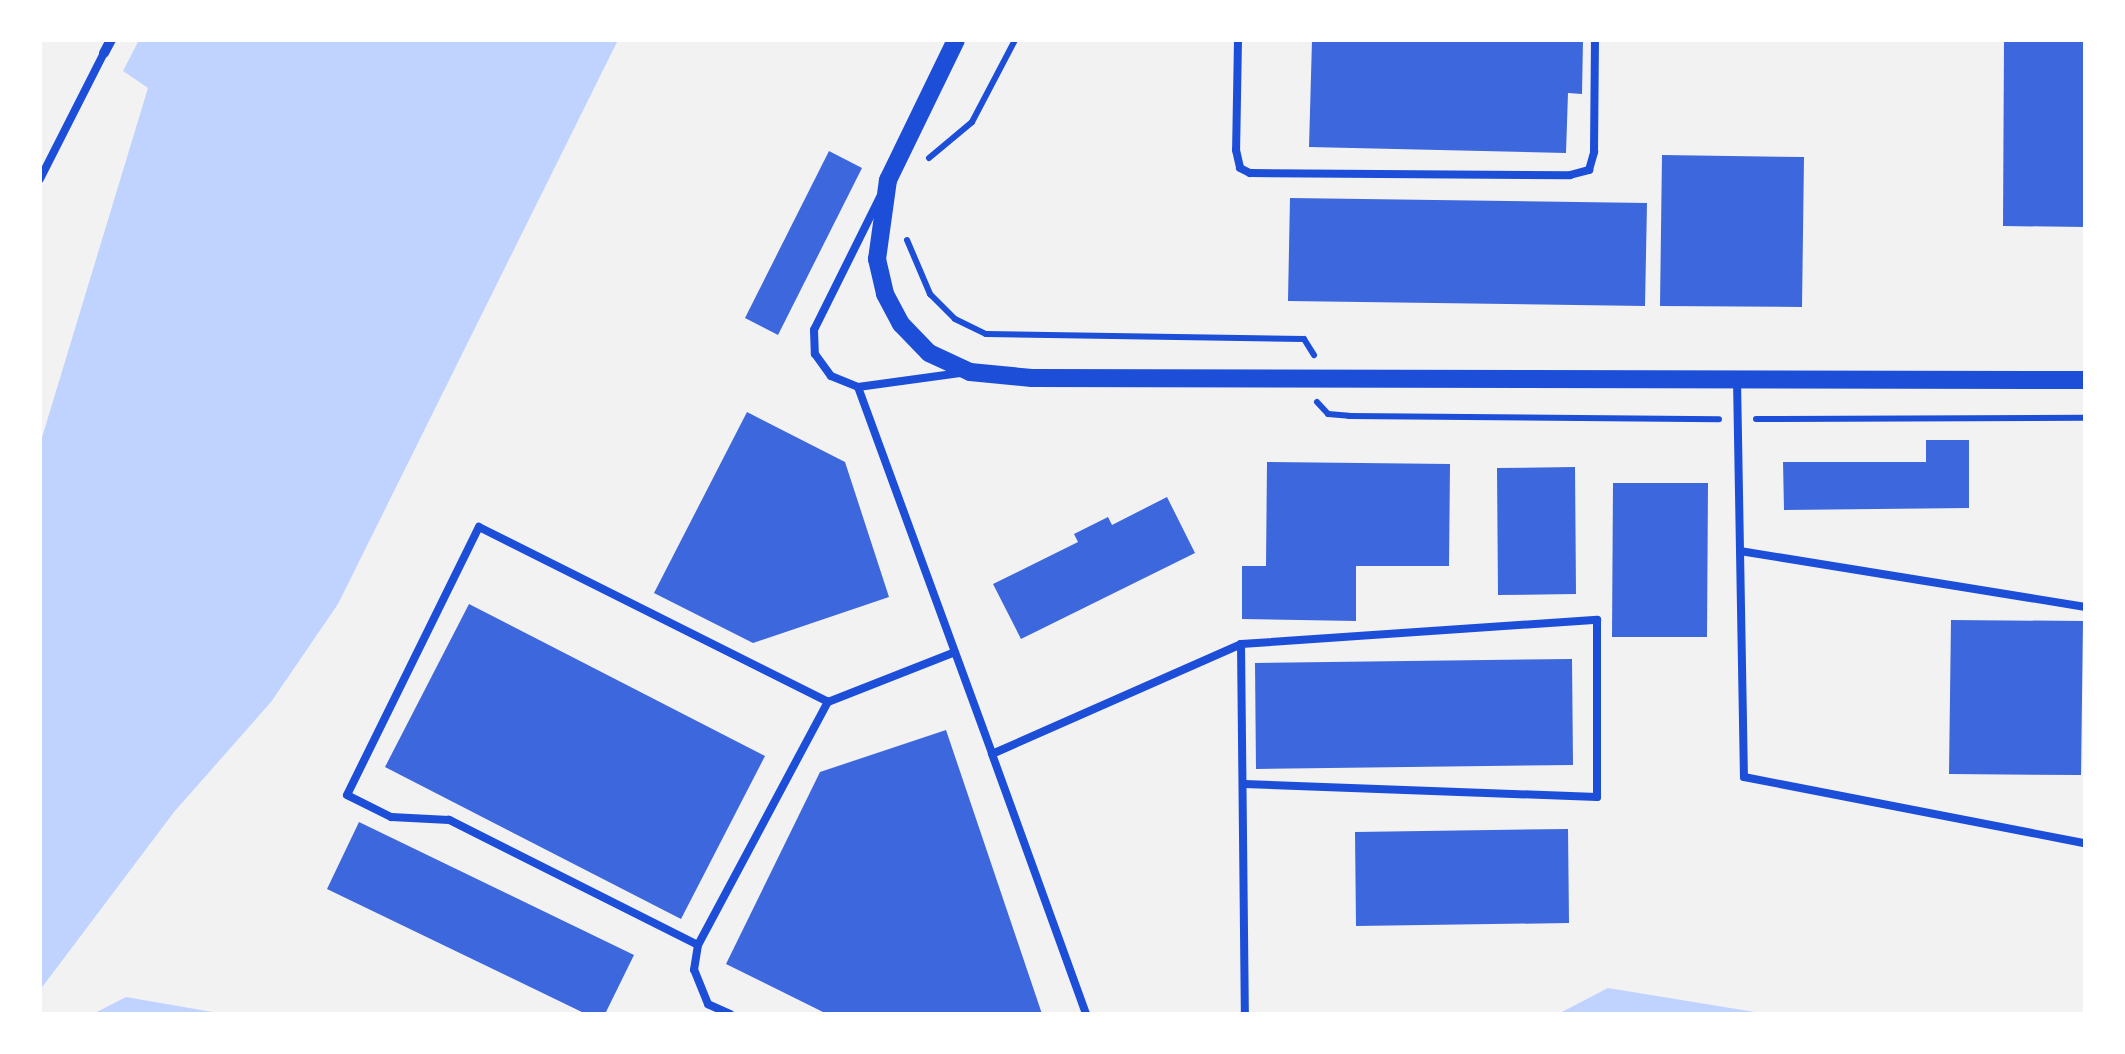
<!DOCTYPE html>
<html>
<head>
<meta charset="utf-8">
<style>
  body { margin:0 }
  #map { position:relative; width:2125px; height:1054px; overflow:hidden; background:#f2f2f2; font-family:Lora,serif }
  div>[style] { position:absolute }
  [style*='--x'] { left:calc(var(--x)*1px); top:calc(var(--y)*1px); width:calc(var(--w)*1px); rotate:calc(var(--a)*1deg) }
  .water>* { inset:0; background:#bfd3fe }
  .building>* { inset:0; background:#3d67dc }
  .path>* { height:6px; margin:-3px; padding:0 3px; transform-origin:3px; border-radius:3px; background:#1d4ed8 }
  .service>* { height:8px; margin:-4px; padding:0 4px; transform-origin:4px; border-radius:4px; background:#1d4ed8 }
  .minor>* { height:10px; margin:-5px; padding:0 5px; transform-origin:5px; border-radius:5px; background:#1d4ed8 }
  .tertiary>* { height:18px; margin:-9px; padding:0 9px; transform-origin:9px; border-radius:9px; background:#1d4ed8 }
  span { translate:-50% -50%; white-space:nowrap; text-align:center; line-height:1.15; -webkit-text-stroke:8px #fff; paint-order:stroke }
  .frame { position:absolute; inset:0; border:42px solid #fff; pointer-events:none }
</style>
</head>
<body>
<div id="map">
  <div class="water">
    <div style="clip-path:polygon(139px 40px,618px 40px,338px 604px,271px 702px,174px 812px,40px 990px,40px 444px,148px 88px,123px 71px)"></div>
    <div style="clip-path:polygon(1608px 988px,1767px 1014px,1558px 1014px)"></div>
    <div style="clip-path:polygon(126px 997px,224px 1014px,93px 1014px)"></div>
  </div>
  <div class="building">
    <div style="clip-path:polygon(1312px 40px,1583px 40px,1582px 94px,1568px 93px,1566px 153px,1309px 147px)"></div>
    <div style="clip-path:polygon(2004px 40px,2085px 40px,2085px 227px,2003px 226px)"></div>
    <div style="clip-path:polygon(829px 151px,862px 168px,778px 335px,745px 318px)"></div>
    <div style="clip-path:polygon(1662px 155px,1804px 157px,1802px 307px,1660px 306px)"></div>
    <div style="clip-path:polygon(1290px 198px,1647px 203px,1645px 306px,1288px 301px)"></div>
    <div style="clip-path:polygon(747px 412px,845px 462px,889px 597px,753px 643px,654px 593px)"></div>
    <div style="clip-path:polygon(1926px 440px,1969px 440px,1969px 508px,1784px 510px,1783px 462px,1926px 462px)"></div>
    <div style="clip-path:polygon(1267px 462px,1450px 464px,1449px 566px,1356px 566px,1356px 621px,1242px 619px,1242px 566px,1266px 566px)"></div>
    <div style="clip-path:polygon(1575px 467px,1576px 594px,1498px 595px,1497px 468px)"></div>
    <div style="clip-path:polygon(1613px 483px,1708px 483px,1707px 637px,1612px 637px)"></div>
    <div style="clip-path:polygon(1167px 497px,1195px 553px,1021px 639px,993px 584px,1078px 542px,1074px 534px,1108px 517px,1112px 525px)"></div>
    <div style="clip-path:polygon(469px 604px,765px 756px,681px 919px,385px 767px)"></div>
    <div style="clip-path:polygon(1951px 620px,2083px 621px,2081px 775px,1949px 774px)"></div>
    <div style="clip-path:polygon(1572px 659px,1573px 765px,1256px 769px,1255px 663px)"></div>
    <div style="clip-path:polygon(946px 730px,1042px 1014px,827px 1014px,726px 964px,820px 772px)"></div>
    <div style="clip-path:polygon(359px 822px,634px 955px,605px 1014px,586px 1014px,327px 889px)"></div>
    <div style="clip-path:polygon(1568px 829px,1569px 923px,1356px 926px,1355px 832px)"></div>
  </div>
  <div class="path">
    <div style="--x:929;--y:158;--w:56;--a:-39.9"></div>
    <div style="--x:972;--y:122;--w:93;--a:-62.3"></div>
    <div style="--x:907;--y:240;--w:59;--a:66.9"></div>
    <div style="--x:930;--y:294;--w:35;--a:45"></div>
    <div style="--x:955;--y:319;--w:34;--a:26"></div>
    <div style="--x:986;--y:334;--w:318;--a:0.9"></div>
    <div style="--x:1304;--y:339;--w:19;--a:58"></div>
    <div style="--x:1317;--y:402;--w:16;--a:47"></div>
    <div style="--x:1328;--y:414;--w:21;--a:5"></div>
    <div style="--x:1349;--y:416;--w:370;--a:0.5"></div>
    <div style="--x:1756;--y:419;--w:329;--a:-0.2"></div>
  </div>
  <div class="service">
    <div style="--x:1238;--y:40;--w:110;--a:91"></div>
    <div style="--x:1236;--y:150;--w:18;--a:77"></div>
    <div style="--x:1240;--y:168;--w:11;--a:27"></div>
    <div style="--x:1250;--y:173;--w:320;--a:0.4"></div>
    <div style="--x:1570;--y:175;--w:20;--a:-15"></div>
    <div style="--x:1589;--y:170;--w:19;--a:-74"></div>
    <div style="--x:1594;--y:152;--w:112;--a:-89.5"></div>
    <div style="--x:40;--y:179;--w:141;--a:-63.1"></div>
    <div style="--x:880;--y:197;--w:148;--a:116.4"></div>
    <div style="--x:814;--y:330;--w:24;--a:88"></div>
    <div style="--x:815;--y:354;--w:27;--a:54"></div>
    <div style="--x:831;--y:376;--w:29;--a:22"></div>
    <div style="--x:858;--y:387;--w:103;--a:-7.8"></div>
    <div style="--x:1737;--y:379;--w:398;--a:89"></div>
    <div style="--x:1744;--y:777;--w:347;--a:11"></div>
    <div style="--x:858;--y:387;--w:391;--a:69.9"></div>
    <div style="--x:992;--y:754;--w:272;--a:-23.8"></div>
    <div style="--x:1241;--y:644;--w:357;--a:-3.9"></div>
    <div style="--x:1597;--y:620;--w:177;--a:90"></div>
    <div style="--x:1597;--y:797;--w:353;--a:-177.9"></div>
    <div style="--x:1740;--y:551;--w:350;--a:9.2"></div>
    <div style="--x:1241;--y:644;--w:370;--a:89.4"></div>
    <div style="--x:992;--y:754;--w:276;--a:70.1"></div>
    <div style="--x:698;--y:945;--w:279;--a:-153.3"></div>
    <div style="--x:449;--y:820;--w:58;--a:-177"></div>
    <div style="--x:391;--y:817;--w:49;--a:-153.4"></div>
    <div style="--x:347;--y:795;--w:299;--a:-63.8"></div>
    <div style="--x:479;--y:527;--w:390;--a:26.6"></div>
    <div style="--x:730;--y:1014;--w:24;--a:-156"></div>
    <div style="--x:708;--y:1004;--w:37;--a:-112"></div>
    <div style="--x:694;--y:970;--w:25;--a:-81"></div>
    <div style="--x:698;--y:945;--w:276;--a:-61.9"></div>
    <div style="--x:828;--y:702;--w:136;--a:-21.5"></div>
  </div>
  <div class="minor">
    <div style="--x:104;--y:53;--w:15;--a:-62"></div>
  </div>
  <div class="tertiary">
    <div style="--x:956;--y:40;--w:156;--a:115.9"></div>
    <div style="--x:888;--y:180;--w:80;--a:97.9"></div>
    <div style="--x:877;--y:259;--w:36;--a:77"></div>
    <div style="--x:885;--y:294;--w:34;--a:62"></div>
    <div style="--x:901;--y:324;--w:40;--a:46"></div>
    <div style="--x:929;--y:353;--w:45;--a:24.9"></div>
    <div style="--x:970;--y:372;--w:62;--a:5.5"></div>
    <div style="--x:1032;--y:378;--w:1053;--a:0.11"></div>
  </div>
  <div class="frame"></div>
</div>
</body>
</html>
